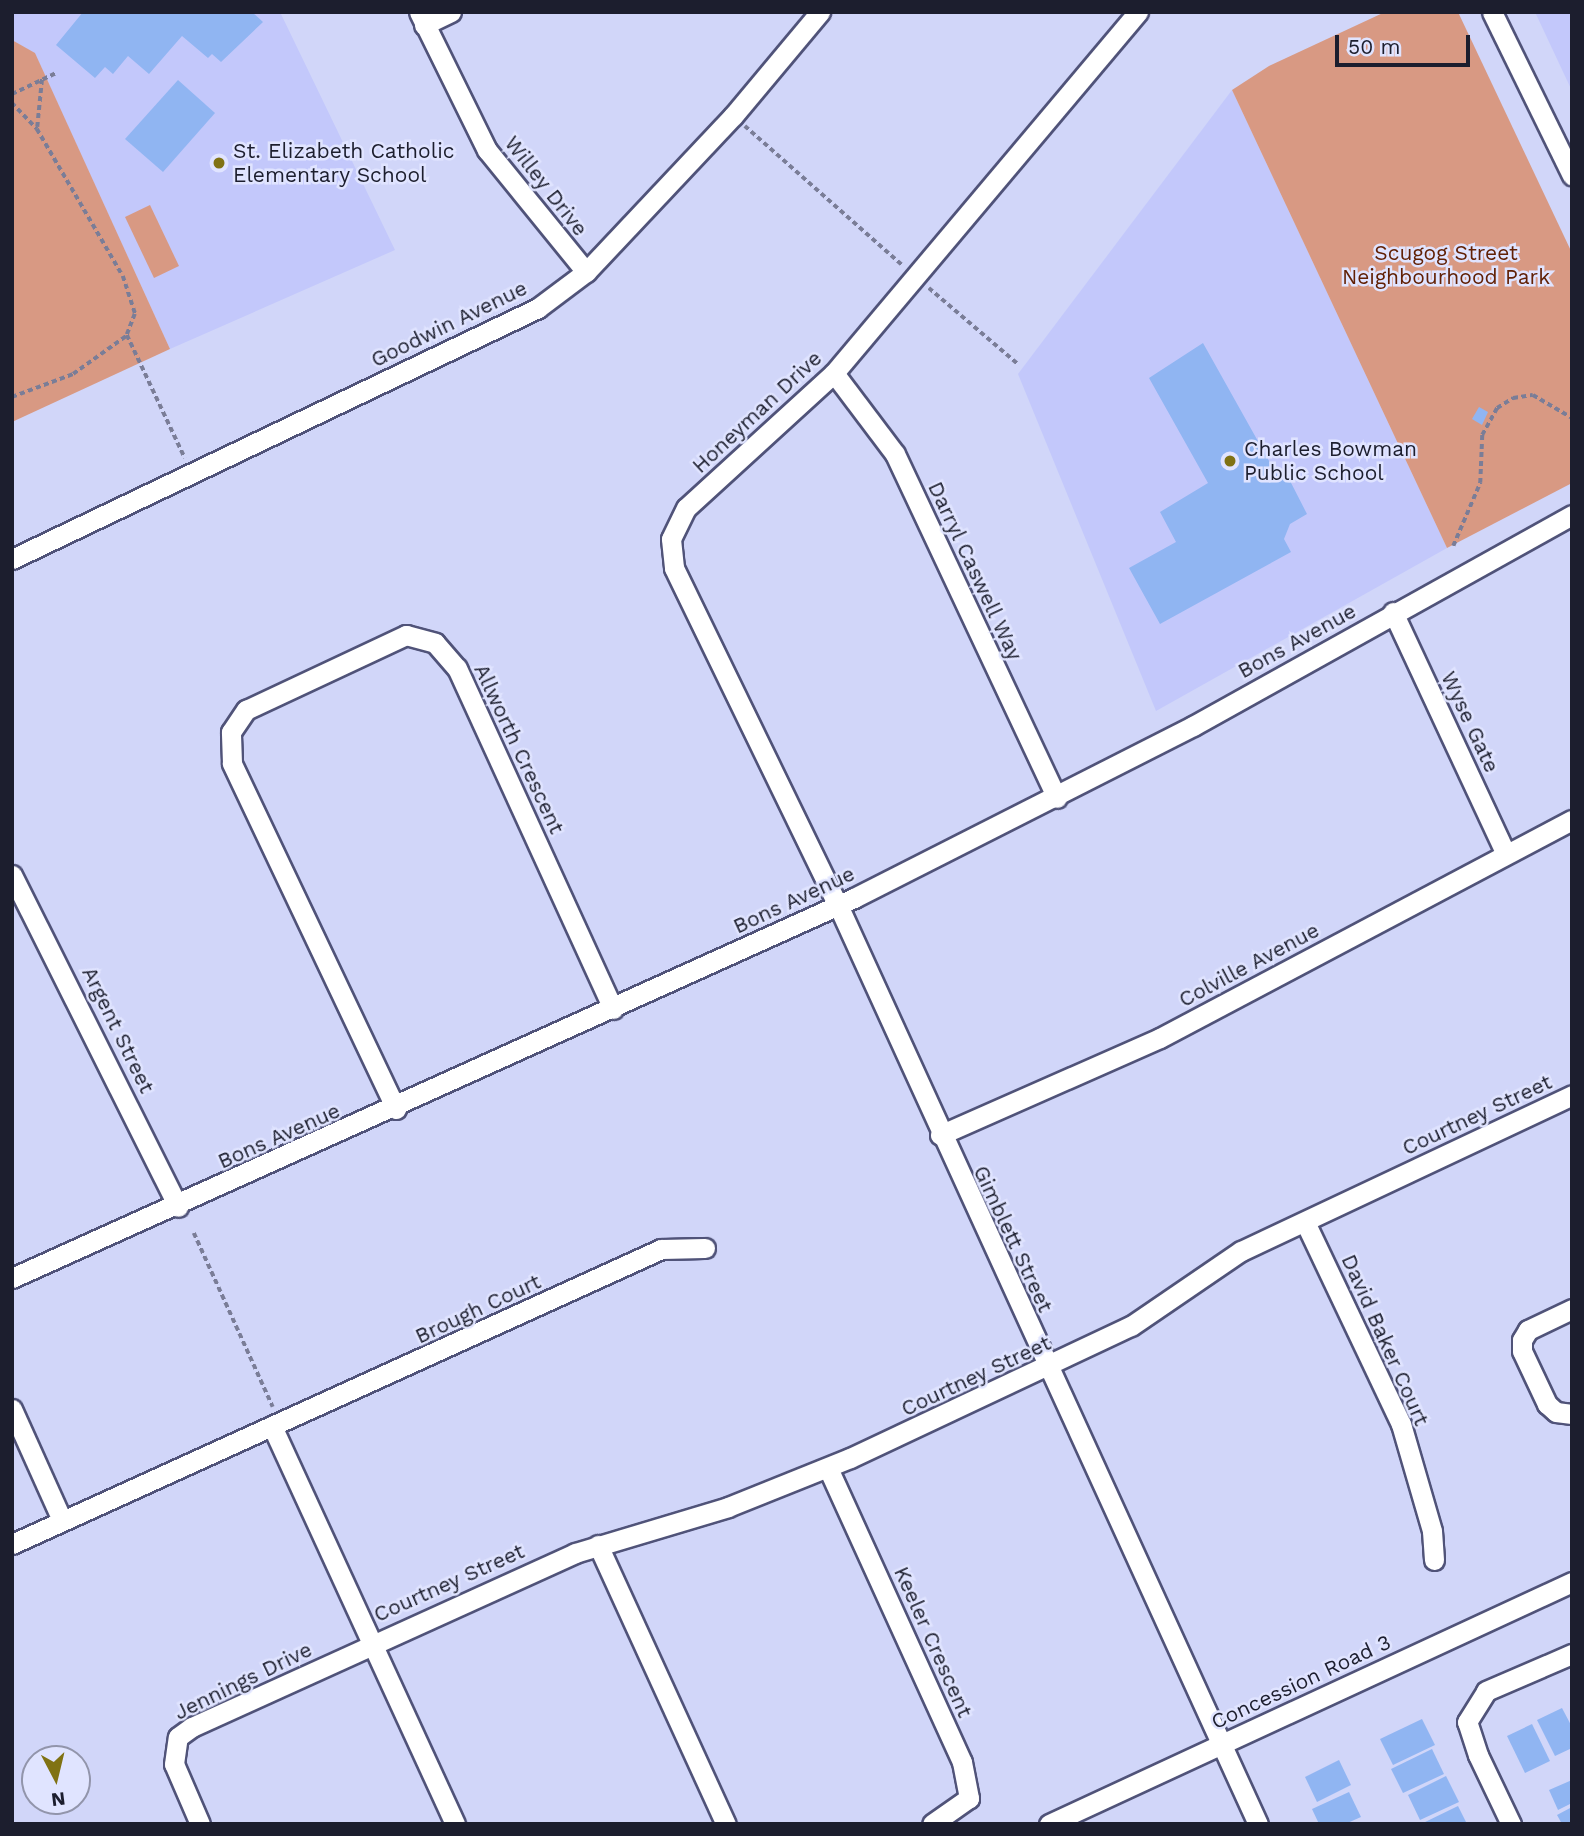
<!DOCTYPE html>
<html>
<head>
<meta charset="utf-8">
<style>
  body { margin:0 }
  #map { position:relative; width:1584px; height:1836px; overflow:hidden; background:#d1d6f9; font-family:"Work Sans",sans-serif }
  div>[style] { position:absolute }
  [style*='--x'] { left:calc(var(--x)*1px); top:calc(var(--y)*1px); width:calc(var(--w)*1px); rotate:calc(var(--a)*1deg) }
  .built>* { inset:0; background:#c3c8fb }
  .green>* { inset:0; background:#d89983 }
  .building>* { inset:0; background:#90b5f2 }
  .path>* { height:3.5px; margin-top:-1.75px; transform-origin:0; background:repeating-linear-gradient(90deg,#7a7d97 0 5px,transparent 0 8.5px) }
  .roads { filter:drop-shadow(2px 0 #505379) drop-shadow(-2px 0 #505379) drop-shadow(0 2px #505379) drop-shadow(0 -2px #505379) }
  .minor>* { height:19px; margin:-9.5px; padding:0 9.5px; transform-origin:9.5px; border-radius:9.5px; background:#fff }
  .dots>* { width:19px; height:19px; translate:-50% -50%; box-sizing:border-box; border:4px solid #e0e4ff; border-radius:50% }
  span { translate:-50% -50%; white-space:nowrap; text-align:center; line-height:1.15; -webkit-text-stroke:5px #e0e4ff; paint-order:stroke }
  .poi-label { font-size:21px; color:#1c1e2e }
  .left { translate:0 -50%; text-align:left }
  .street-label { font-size:21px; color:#1c1e2e }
  .park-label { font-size:21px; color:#612005 }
  .frame { position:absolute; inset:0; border:14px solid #1c1e2e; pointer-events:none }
  .north { position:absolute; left:21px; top:1745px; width:70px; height:70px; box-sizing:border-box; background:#e0e4ff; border:2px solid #9295ab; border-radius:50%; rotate:173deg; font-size:19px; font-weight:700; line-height:28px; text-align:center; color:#1c1e2e }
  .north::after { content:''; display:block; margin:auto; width:24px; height:32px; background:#807213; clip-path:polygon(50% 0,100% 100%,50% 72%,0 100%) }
  .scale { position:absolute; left:1335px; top:35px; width:135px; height:32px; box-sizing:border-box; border:4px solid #1c1e2e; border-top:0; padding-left:9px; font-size:21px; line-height:24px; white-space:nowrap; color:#1c1e2e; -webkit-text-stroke:5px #e0e4ff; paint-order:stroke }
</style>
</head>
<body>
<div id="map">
  <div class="built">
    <div style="clip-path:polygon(12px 12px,280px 12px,395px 250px,170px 349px,35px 54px,12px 40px)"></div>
    <div style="clip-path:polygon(1535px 12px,1572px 12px,1572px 91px)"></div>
    <div style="clip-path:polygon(1232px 90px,1447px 548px,1156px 711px,1018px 374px)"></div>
  </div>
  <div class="green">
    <div style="clip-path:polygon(1385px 12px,1458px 12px,1572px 253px,1572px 483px,1447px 548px,1232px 90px,1269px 66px)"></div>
    <div style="clip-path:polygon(12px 40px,35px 53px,170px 349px,12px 422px)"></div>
    <div style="clip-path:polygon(150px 205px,179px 266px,154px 278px,125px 217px)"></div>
  </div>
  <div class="building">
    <div style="clip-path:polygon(83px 12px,252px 12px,263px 22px,221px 62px,212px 54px,208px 58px,182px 36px,149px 74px,128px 56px,113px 74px,105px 67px,95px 78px,56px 45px)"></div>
    <div style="clip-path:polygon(178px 80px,215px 113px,163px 172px,125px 139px)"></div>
    <div style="clip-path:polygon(1203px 343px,1278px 477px,1286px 473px,1307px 514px,1290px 524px,1284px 539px,1291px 552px,1160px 624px,1129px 568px,1176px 542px,1160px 512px,1208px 483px,1149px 378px)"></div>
    <div style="clip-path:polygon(1479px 407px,1488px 412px,1482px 425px,1472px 419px)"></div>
    <div style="clip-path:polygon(1562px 1708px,1572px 1727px,1572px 1748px,1555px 1756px,1537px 1720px)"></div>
    <div style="clip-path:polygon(1422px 1719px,1435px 1745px,1393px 1765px,1380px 1739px)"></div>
    <div style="clip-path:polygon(1532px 1724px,1550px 1761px,1525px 1773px,1507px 1736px)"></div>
    <div style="clip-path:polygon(1432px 1749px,1444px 1774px,1403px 1793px,1391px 1769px)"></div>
    <div style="clip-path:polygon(1339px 1760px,1351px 1785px,1317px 1802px,1305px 1777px)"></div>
    <div style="clip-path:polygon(1446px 1776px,1459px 1802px,1420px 1820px,1408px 1795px)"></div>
    <div style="clip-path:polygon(1572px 1780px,1572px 1803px,1558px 1810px,1549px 1790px)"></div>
    <div style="clip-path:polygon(1349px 1792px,1361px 1817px,1345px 1824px,1319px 1824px,1312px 1809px)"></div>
    <div style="clip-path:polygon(1458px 1806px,1467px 1824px,1421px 1824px)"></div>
    <div style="clip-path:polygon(1572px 1807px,1572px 1824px,1562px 1824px,1557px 1815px)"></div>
  </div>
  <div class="path">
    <div style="--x:12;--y:94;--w:49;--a:-25.5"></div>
    <div style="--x:12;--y:103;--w:36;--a:46"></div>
    <div style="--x:37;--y:129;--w:170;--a:59.7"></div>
    <div style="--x:123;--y:276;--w:40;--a:72"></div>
    <div style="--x:135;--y:314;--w:22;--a:111"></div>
    <div style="--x:127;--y:335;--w:136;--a:64.8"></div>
    <div style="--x:745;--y:126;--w:210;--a:41.5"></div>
    <div style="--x:37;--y:127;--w:50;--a:-84.3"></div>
    <div style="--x:929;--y:288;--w:117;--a:40.5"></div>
    <div style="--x:12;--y:397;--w:65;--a:-20.7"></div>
    <div style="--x:73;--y:374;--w:65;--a:-35.6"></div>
    <div style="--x:1453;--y:546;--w:69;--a:-66.8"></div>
    <div style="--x:1480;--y:483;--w:48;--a:-87.6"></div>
    <div style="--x:1482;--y:435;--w:31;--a:-61"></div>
    <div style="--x:1497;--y:408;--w:19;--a:-32"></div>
    <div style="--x:1513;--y:398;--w:20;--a:-9"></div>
    <div style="--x:1533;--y:395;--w:45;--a:30.5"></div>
    <div style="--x:194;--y:1233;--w:191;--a:65.6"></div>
  </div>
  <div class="roads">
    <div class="minor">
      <div style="--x:419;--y:12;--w:154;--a:63.8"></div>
      <div style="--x:487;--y:150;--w:157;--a:50.9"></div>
      <div style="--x:1138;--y:12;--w:472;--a:130.1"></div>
      <div style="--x:834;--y:373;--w:200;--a:137.6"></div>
      <div style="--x:686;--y:508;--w:34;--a:116"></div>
      <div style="--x:671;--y:539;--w:29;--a:84"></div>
      <div style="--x:674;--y:568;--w:375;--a:64.1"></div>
      <div style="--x:838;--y:905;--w:1010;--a:65.44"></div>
      <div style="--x:1492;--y:12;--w:182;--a:63.9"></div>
      <div style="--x:424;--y:25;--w:30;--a:-26"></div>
      <div style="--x:834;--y:373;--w:101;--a:53"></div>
      <div style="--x:895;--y:454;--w:380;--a:64.8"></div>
      <div style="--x:12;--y:559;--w:583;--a:-25.51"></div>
      <div style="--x:538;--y:308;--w:60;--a:-36.9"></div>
      <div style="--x:586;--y:272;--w:214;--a:-46.7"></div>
      <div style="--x:733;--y:116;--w:136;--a:-50.1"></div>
      <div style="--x:1393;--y:612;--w:265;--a:65"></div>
      <div style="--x:12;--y:875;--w:371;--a:63.4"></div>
      <div style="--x:396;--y:1109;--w:383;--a:-115.4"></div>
      <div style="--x:232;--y:763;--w:31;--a:-92"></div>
      <div style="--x:231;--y:732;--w:27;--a:-56"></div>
      <div style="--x:246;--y:710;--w:177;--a:-25.1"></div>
      <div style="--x:406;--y:635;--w:30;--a:15"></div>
      <div style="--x:435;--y:643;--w:33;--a:49"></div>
      <div style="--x:457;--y:668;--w:375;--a:65.4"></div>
      <div style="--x:940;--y:1135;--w:240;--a:-23.8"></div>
      <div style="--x:1160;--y:1038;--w:466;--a:-27.9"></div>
      <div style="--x:1305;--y:1222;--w:224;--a:64.6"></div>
      <div style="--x:1401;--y:1424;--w:111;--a:73.8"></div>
      <div style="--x:1432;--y:1531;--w:29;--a:86"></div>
      <div style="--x:12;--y:1278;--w:924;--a:-24.29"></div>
      <div style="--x:854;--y:898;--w:380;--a:-26.9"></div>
      <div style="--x:1193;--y:726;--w:434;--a:-29.1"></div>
      <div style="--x:1572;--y:1309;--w:49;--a:154.5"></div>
      <div style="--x:1528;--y:1330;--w:12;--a:121"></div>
      <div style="--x:1522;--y:1340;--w:11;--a:90"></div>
      <div style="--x:1522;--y:1351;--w:59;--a:64.7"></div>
      <div style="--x:1547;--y:1404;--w:12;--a:42"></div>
      <div style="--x:1556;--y:1412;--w:16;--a:7"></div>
      <div style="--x:12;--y:1409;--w:122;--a:65.8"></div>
      <div style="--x:272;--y:1426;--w:438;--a:65.3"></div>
      <div style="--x:828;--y:1468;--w:323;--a:65.5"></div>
      <div style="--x:962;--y:1762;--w:37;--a:79"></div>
      <div style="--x:969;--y:1798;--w:45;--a:144.9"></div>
      <div style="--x:12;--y:1544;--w:713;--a:-24.44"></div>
      <div style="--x:661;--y:1249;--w:44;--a:-1.3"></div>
      <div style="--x:598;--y:1545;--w:307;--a:65.4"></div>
      <div style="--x:200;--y:1824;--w:65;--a:-113.4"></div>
      <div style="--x:174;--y:1764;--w:27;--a:-82"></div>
      <div style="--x:178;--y:1737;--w:17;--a:-36"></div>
      <div style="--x:192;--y:1727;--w:421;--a:-24.4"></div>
      <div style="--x:575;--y:1553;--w:160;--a:-16.7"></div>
      <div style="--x:728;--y:1507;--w:131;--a:-21.9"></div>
      <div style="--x:850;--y:1458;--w:310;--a:-25.2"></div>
      <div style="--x:1131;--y:1326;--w:133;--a:-34.3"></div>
      <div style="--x:1241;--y:1251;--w:366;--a:-25.2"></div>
      <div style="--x:1049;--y:1824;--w:576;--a:-24.83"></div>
      <div style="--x:1511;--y:1824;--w:76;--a:-115.6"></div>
      <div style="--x:1478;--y:1755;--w:35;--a:-108"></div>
      <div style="--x:1467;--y:1722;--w:36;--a:-58"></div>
      <div style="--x:1486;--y:1691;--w:94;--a:-23.3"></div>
    </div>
  </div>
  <div class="dots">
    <div style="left:219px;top:163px;background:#807213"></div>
    <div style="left:1230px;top:461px;background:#807213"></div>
  </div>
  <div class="poi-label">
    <span class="left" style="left:233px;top:163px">St. Elizabeth Catholic<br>Elementary School</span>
    <span class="left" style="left:1244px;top:461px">Charles Bowman<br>Public School</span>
  </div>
  <div class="street-label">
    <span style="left:546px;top:186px;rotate:52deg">Willey Drive</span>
    <span style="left:449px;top:324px;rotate:-26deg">Goodwin Avenue</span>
    <span style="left:757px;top:412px;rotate:-43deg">Honeyman Drive</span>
    <span style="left:975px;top:571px;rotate:65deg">Darryl Caswell Way</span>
    <span style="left:1297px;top:641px;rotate:-29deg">Bons Avenue</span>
    <span style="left:1470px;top:722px;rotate:65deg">Wyse Gate</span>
    <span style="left:519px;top:749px;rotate:65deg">Allworth Crescent</span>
    <span style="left:794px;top:900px;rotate:-25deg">Bons Avenue</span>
    <span style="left:1249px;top:965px;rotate:-28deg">Colville Avenue</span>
    <span style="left:118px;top:1030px;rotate:64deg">Argent Street</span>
    <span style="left:1477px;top:1115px;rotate:-25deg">Courtney Street</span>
    <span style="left:279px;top:1136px;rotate:-24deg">Bons Avenue</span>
    <span style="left:1013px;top:1239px;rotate:65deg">Gimblett Street</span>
    <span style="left:478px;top:1309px;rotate:-25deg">Brough Court</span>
    <span style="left:1385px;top:1340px;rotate:66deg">David Baker Court</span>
    <span style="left:976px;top:1376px;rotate:-25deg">Courtney Street</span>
    <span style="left:449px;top:1583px;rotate:-24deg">Courtney Street</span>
    <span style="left:933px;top:1642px;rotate:66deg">Keeler Crescent</span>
    <span style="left:243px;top:1681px;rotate:-26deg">Jennings Drive</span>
    <span style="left:1301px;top:1682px;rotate:-25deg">Concession Road 3</span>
  </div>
  <div class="park-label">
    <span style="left:1446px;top:265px">Scugog Street<br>Neighbourhood Park</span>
  </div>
  <div class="frame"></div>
  <div class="north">N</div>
  <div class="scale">50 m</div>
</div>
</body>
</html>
